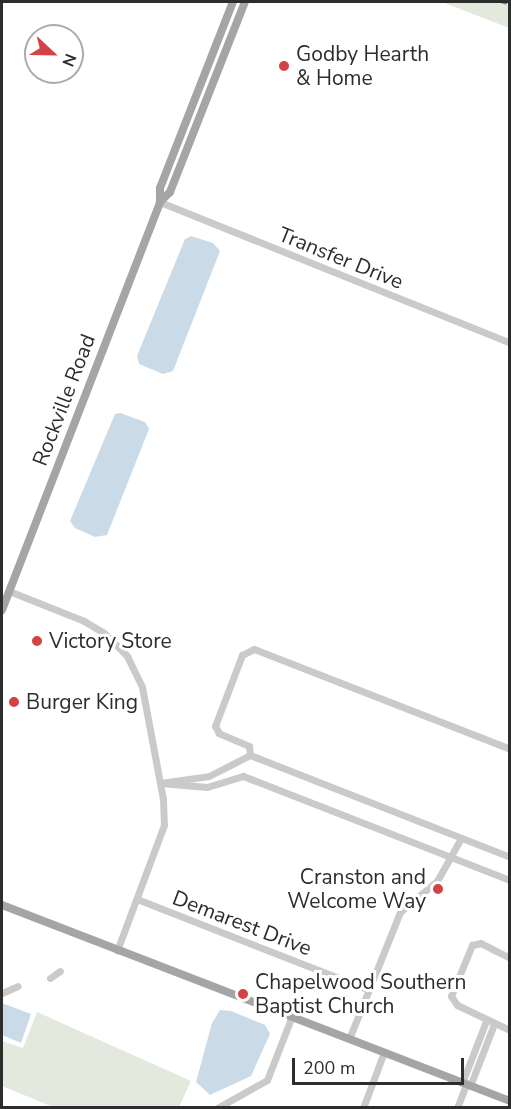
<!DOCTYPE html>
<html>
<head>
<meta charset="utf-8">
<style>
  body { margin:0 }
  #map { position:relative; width:511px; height:1109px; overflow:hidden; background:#fff; font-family:"Nunito Sans",sans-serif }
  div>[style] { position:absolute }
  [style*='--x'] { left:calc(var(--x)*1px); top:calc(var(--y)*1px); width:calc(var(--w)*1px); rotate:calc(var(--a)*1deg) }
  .green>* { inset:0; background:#e3e9dc }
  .water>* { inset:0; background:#cadbe7 }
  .minor>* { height:7px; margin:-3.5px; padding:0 3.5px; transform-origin:3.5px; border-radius:3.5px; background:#cacaca }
  .major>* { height:8px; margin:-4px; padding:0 4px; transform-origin:4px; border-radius:4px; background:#a5a5a5 }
  .rail>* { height:1.5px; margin-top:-0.75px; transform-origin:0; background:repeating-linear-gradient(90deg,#828282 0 6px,transparent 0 10.5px) }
  .dots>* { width:16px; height:16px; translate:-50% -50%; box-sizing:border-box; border:3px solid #fff; border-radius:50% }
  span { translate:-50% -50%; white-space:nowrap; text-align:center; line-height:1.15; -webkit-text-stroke:6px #fff; paint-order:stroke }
  .poi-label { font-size:21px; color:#2d2d2d }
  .left { translate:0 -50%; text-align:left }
  .right { translate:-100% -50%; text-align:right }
  .street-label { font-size:21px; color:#2d2d2d }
  .frame { position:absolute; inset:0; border:3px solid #2d2d2d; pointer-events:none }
  .north { position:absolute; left:24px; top:24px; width:60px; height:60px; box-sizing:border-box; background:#fff; border:2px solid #ababab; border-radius:50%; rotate:112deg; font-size:16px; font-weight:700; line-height:24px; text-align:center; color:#2d2d2d }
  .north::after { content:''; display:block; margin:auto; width:21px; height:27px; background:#d24246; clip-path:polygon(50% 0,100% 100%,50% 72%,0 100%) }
  .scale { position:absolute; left:292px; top:1058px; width:172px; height:27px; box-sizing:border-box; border:3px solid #2d2d2d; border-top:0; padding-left:8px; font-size:18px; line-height:21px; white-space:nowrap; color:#2d2d2d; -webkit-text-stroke:4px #fff; paint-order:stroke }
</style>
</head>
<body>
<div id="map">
  <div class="green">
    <div style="clip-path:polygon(442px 2px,509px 2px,509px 28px)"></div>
    <div style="clip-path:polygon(37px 1012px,191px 1081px,179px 1107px,53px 1107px,2px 1086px,2px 1041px,23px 1048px)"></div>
  </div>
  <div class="water">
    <div style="clip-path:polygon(191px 236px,213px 243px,220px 251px,173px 371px,163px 374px,139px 364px,137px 356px,185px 239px)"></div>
    <div style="clip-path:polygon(120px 413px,145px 422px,149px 429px,107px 535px,95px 537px,75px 528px,70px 521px,115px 414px)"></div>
    <div style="clip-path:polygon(2px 1003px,31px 1014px,21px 1043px,2px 1035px)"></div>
    <div style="clip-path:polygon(220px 1010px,231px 1011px,265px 1025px,270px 1034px,251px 1076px,210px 1095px,196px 1082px,212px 1023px)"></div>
  </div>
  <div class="minor">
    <div style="--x:160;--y:202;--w:377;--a:21.9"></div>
    <div style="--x:9;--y:591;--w:81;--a:21.8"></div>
    <div style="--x:84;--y:621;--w:23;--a:31"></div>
    <div style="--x:104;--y:633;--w:33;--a:45"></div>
    <div style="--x:127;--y:656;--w:34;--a:64"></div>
    <div style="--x:142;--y:687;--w:114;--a:79.4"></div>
    <div style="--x:163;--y:799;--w:26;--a:88"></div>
    <div style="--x:164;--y:825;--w:134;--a:110.5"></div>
    <div style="--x:250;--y:755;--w:9;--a:-96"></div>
    <div style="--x:249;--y:746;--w:33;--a:-157"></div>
    <div style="--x:219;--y:733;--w:8;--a:-120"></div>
    <div style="--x:215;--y:726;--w:76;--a:-69.2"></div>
    <div style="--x:242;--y:655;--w:13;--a:-27"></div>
    <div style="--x:254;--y:649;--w:275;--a:21.3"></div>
    <div style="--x:250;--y:755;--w:279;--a:21.4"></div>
    <div style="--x:160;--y:783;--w:47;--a:4.9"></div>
    <div style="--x:207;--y:787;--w:38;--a:-17"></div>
    <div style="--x:243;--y:776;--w:287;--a:21.3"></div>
    <div style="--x:160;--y:783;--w:49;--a:-8.1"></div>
    <div style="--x:209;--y:776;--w:46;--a:-27.1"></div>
    <div style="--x:137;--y:899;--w:249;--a:21.4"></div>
    <div style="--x:510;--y:958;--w:33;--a:-153"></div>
    <div style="--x:481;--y:943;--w:9;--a:167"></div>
    <div style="--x:472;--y:945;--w:55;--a:112.4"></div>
    <div style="--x:451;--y:996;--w:11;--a:56"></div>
    <div style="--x:457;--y:1005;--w:59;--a:25.3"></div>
    <div style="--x:50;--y:978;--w:12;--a:-35"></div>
    <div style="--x:2;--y:993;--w:17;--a:-24"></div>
    <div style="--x:349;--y:1039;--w:137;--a:-68.1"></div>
    <div style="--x:400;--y:912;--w:48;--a:-40"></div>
    <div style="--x:437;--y:881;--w:49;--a:-60.8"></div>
    <div style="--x:462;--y:1083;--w:66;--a:-68.8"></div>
    <div style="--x:470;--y:1086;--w:66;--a:-68.8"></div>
    <div style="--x:217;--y:1108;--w:57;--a:-29.2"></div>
    <div style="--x:267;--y:1080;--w:69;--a:-68.7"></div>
    <div style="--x:363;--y:1108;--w:60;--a:-69.4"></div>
    <div style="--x:457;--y:1108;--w:26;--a:-69"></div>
  </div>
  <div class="major">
    <div style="--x:160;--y:202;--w:14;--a:-45"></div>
    <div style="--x:170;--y:192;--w:204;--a:-68.5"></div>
    <div style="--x:2;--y:610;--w:438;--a:-68.8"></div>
    <div style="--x:160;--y:202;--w:14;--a:-90"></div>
    <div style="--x:160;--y:188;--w:200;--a:-68.6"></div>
    <div style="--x:2;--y:905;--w:544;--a:21.1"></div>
  </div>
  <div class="rail">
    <div style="--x:501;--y:2;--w:9;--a:18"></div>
  </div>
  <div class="dots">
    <div style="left:284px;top:66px;background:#d24246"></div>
    <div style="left:37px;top:641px;background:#d24246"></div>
    <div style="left:14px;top:702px;background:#d24246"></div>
    <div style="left:438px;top:889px;background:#d24246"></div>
    <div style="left:243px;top:994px;background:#d24246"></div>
  </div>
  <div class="poi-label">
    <span class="left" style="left:296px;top:66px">Godby Hearth<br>&amp; Home</span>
    <span class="left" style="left:49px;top:641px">Victory Store</span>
    <span class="left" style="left:26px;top:702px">Burger King</span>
    <span class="right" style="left:426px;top:889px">Cranston and<br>Welcome Way</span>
    <span class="left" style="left:255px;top:994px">Chapelwood Southern<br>Baptist Church</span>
  </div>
  <div class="street-label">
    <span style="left:341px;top:258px;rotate:22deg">Transfer Drive</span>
    <span style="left:64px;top:400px;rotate:-69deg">Rockville Road</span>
    <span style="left:242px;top:923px;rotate:21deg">Demarest Drive</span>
  </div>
  <div class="frame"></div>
  <div class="north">N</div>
  <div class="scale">200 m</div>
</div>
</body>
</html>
